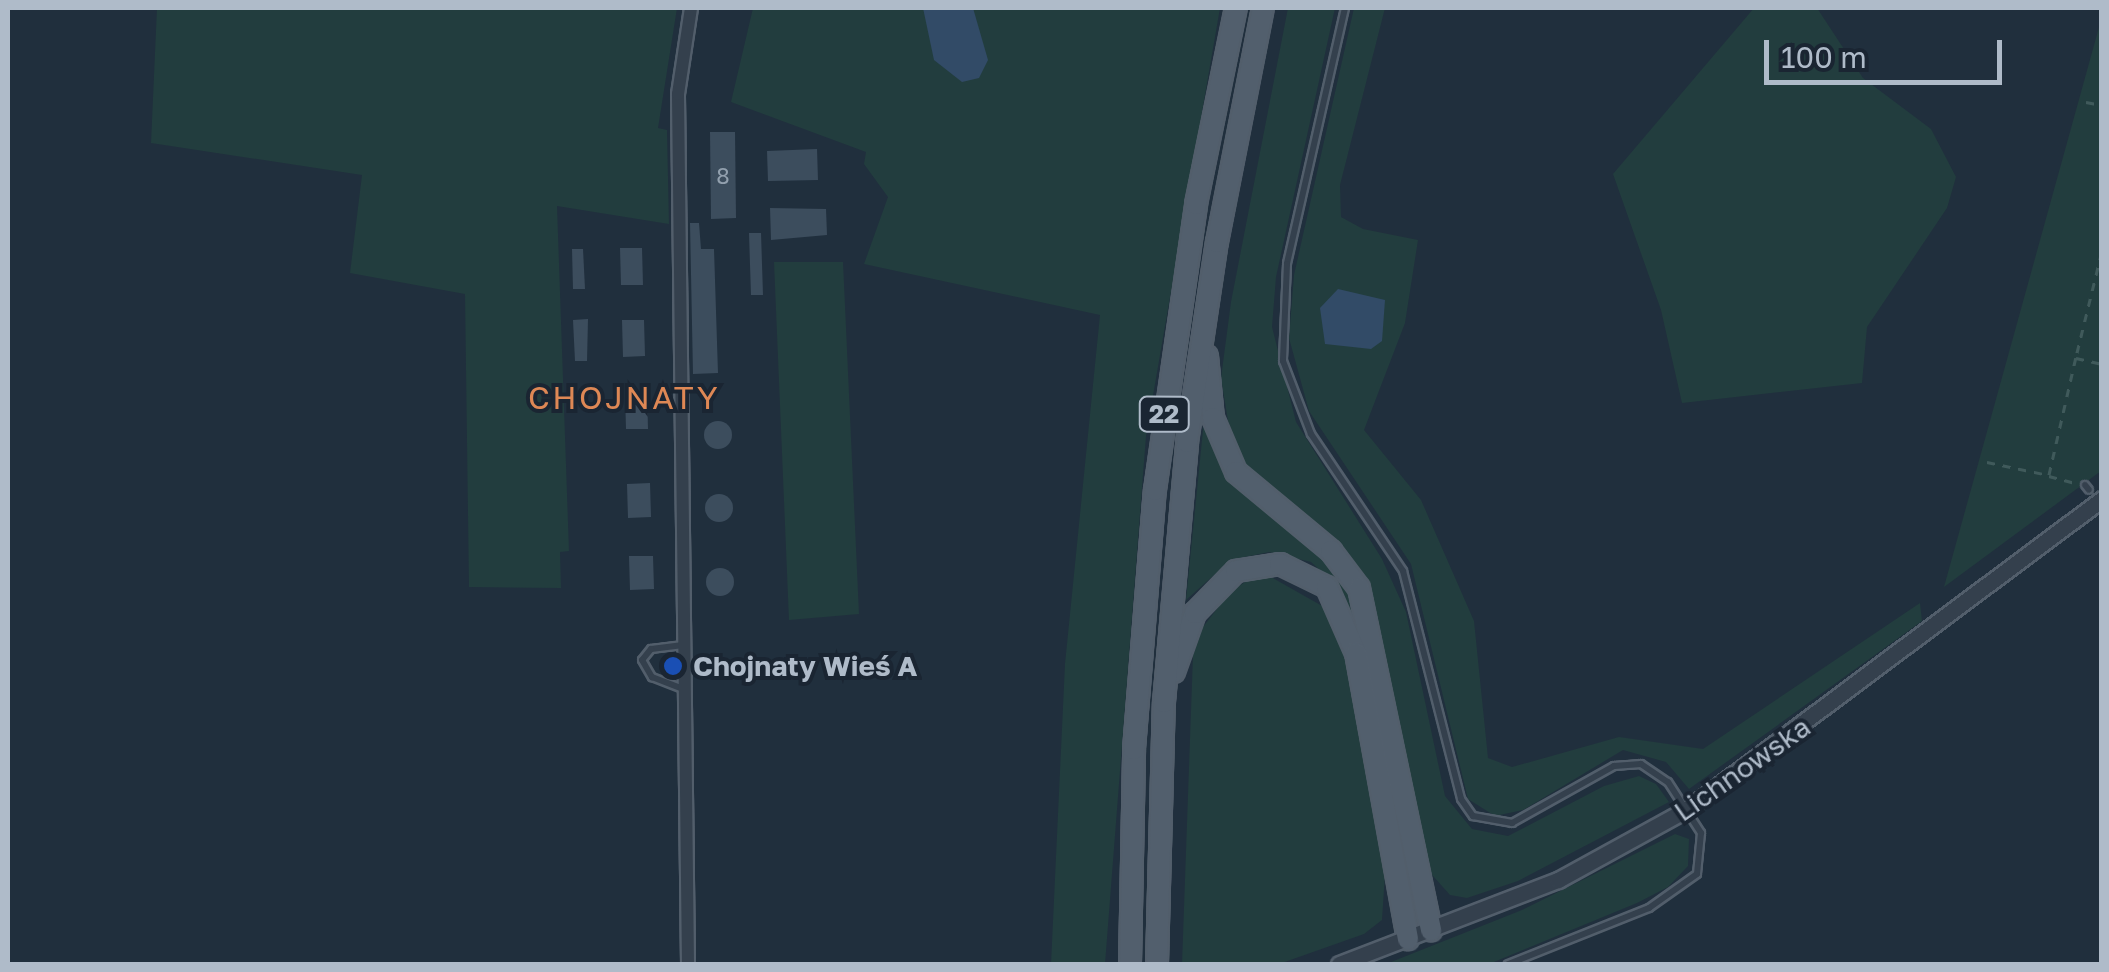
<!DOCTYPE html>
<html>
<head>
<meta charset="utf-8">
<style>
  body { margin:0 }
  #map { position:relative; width:2109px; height:972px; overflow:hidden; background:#202f3d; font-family:"Golos Text",sans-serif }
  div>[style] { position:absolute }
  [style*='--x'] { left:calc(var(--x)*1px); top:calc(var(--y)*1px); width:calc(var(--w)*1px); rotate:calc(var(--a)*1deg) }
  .green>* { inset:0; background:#223d3e }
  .water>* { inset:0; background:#324b67 }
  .building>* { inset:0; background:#3c4d5d }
  .round { border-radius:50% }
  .path>* { height:2.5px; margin-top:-1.25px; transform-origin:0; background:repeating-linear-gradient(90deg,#405a5b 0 8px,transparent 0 16px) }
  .roads { filter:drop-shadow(2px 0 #525e6b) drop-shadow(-2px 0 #525e6b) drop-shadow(0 2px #525e6b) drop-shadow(0 -2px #525e6b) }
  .service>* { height:6px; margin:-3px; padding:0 3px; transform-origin:3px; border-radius:3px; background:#34404d }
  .minor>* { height:12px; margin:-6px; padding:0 6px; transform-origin:6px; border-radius:6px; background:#34404d }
  .tertiary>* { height:15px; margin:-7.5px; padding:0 7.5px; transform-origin:7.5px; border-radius:7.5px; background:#34404d }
  .primary>* { height:20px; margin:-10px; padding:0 10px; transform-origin:10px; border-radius:10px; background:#525f6d }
  .dots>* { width:28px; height:28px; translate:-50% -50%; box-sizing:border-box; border:5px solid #1a2532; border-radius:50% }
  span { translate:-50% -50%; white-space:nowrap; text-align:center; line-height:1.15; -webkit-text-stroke:8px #1a2532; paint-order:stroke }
  .number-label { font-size:22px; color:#92a0ae }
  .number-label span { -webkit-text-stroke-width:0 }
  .shield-label span { padding:2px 8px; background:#1a2532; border:2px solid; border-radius:8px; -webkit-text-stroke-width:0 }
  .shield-label { font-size:25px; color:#afbbc9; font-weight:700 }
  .poi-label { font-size:28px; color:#afbbc9; font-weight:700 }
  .left { translate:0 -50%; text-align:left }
  .street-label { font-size:28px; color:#afbbc9 }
  .quarter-label { font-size:32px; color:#de8855; letter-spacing:2.5px }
  .frame { position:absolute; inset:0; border:10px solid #afbbc9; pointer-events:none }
  .scale { position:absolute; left:1764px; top:40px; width:238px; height:45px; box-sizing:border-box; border:5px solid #afbbc9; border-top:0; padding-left:12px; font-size:30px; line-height:35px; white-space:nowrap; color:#afbbc9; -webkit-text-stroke:8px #1a2532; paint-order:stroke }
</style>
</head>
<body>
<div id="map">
  <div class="green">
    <div style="clip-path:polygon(157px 8px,677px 8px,658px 128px,667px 130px,669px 224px,557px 206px,569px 551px,560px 552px,561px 588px,469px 587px,465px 294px,350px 273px,362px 175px,151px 143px)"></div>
    <div style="clip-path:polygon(753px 8px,1220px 8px,1146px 436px,1105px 964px,1051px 964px,1065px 664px,1100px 315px,864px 264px,888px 197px,864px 164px,866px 152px,731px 102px)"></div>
    <div style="clip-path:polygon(1288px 8px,1335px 8px,1276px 277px,1272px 327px,1296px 422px,1382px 559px,1406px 612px,1445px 796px,1472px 829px,1508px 836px,1604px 786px,1639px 776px,1656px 784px,1669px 802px,1518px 881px,1467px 898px,1450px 895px,1425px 867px,1370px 585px,1341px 544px,1248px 470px,1229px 427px,1221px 378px,1231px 302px)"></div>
    <div style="clip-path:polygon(1354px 8px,1385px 8px,1340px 185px,1341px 217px,1363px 229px,1418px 240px,1405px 323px,1364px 430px,1421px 500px,1474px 621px,1488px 758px,1512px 767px,1619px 737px,1703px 749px,1920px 603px,1922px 621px,1689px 789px,1666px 762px,1623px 750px,1523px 810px,1495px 816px,1468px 799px,1411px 564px,1309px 411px,1289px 338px,1294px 275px)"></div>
    <div style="clip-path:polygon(1754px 8px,1817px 8px,1863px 78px,1931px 129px,1956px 177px,1947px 208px,1867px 327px,1862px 383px,1682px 403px,1661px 310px,1613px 174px)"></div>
    <div style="clip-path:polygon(2101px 20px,2101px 471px,1944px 587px)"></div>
    <div style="clip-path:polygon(774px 262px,843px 262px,859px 614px,789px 620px)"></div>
    <div style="clip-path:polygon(1204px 420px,1215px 453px,1240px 489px,1318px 548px,1352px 591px,1404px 844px,1355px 621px,1334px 583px,1311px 562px,1269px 552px,1231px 560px,1186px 600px)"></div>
    <div style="clip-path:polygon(1271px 577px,1324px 607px,1343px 647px,1385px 874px,1382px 920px,1364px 934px,1279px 964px,1182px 964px,1193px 655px,1203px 627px,1230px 592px,1248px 580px)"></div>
    <div style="clip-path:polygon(1675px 834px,1689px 839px,1688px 866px,1668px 887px,1637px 903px,1489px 964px,1386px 964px,1522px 910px)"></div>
  </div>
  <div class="water">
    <div style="clip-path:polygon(923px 8px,973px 8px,988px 60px,979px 78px,962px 82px,934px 60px)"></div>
    <div style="clip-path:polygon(1338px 289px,1385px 300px,1382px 341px,1371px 349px,1325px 344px,1320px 308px)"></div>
  </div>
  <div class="building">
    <div style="clip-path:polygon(710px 132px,735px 132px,736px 218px,711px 219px)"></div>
    <div style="clip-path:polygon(817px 149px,818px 180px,768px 181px,767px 151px)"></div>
    <div style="clip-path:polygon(770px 208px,826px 209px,827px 235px,771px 240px)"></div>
    <div style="clip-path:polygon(690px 223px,699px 223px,701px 249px,714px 249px,718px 373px,693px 374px)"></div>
    <div style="clip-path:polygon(749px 233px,761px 233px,763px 295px,751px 295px)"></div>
    <div style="clip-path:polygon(620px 248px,642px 248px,643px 285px,621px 285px)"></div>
    <div style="clip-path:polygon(572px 249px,583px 249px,585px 289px,573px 289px)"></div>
    <div style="clip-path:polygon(588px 319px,587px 361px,575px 361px,573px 320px)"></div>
    <div style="clip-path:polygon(622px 320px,644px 320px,645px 356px,623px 357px)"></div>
    <div style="clip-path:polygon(647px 392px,648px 429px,626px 429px,625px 393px)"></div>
    <div class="round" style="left:704px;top:421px;width:28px;height:28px"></div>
    <div style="clip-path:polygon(650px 483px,651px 517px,628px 518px,627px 484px)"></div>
    <div class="round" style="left:705px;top:494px;width:28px;height:28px"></div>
    <div style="clip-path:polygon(629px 556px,653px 556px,654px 589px,630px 590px)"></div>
    <div class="round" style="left:706px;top:568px;width:28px;height:28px"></div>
  </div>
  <div class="path">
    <div style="--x:2086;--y:102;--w:16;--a:11"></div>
    <div style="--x:2102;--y:252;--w:109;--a:103.8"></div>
    <div style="--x:2076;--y:358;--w:27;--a:13"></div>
    <div style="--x:2076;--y:358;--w:121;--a:102.9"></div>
    <div style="--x:2049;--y:476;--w:28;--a:15"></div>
    <div style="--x:1987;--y:462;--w:62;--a:12"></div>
  </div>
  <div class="roads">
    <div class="service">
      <div style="--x:1345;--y:8;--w:262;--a:102.8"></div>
      <div style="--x:1287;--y:264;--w:97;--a:92.4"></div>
      <div style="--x:1283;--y:361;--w:78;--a:69"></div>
      <div style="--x:1311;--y:434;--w:165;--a:56.1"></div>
      <div style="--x:1403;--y:571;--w:235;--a:75.7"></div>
      <div style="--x:1461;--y:799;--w:21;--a:55"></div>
      <div style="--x:1473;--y:816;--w:40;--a:10"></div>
      <div style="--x:1512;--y:823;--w:117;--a:-29.2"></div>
      <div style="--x:1614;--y:766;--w:27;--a:-4"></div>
      <div style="--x:1641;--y:764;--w:32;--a:34"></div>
      <div style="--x:1668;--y:782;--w:61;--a:57.1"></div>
      <div style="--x:1701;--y:833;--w:41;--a:95.6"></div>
      <div style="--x:1697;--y:874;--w:59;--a:144.7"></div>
      <div style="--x:1649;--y:908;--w:152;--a:158.3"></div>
      <div style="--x:2085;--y:485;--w:6;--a:51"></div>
      <div style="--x:683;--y:645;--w:32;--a:173"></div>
      <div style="--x:651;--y:649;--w:14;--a:129"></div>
      <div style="--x:642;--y:660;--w:20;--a:60"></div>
      <div style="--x:652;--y:677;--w:33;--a:21"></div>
    </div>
    <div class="minor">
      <div style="--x:688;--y:964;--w:870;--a:-90.66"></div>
      <div style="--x:678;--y:94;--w:87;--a:-81.4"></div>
    </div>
    <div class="tertiary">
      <div style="--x:1339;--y:964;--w:235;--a:-21"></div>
      <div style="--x:1558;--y:880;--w:147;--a:-28.8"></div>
      <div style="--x:1687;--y:809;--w:518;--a:-36.76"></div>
    </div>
    <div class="primary">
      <div style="--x:1207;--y:356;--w:62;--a:84.5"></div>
      <div style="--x:1213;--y:418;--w:59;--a:66.9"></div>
      <div style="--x:1236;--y:472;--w:124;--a:39.7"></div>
      <div style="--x:1331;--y:551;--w:46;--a:52.9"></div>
      <div style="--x:1359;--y:588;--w:350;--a:78.1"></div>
      <div style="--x:1174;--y:672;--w:63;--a:-70.4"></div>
      <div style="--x:1195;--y:613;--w:59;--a:-45.7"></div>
      <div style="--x:1236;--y:571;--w:45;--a:-9"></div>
      <div style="--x:1280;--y:564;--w:52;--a:26.1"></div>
      <div style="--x:1327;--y:587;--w:72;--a:66.3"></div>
      <div style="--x:1356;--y:653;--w:291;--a:79.7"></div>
      <div style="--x:1130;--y:964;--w:215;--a:-88.9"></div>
      <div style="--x:1134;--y:749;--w:260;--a:-85.4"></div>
      <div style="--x:1155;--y:490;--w:289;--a:-81.8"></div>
      <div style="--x:1196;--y:204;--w:200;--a:-78.5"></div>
      <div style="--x:1157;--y:964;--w:262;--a:-88.5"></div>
      <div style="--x:1164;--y:702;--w:261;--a:-84.9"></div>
      <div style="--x:1187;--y:442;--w:202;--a:-81.5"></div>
      <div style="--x:1217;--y:242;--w:238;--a:-78.9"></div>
    </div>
  </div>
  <div class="dots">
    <div style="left:673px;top:666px;background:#1a4fb4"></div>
  </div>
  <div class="number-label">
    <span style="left:723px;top:176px">8</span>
  </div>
  <div class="shield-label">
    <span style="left:1164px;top:414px">22</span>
  </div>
  <div class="poi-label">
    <span class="left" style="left:693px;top:666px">Chojnaty Wieś A</span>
  </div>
  <div class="street-label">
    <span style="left:1742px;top:769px;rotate:-35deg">Lichnowska</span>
  </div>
  <div class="quarter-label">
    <span style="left:624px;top:397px">CHOJNATY</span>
  </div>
  <div class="frame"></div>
  <div class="scale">100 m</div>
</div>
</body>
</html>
